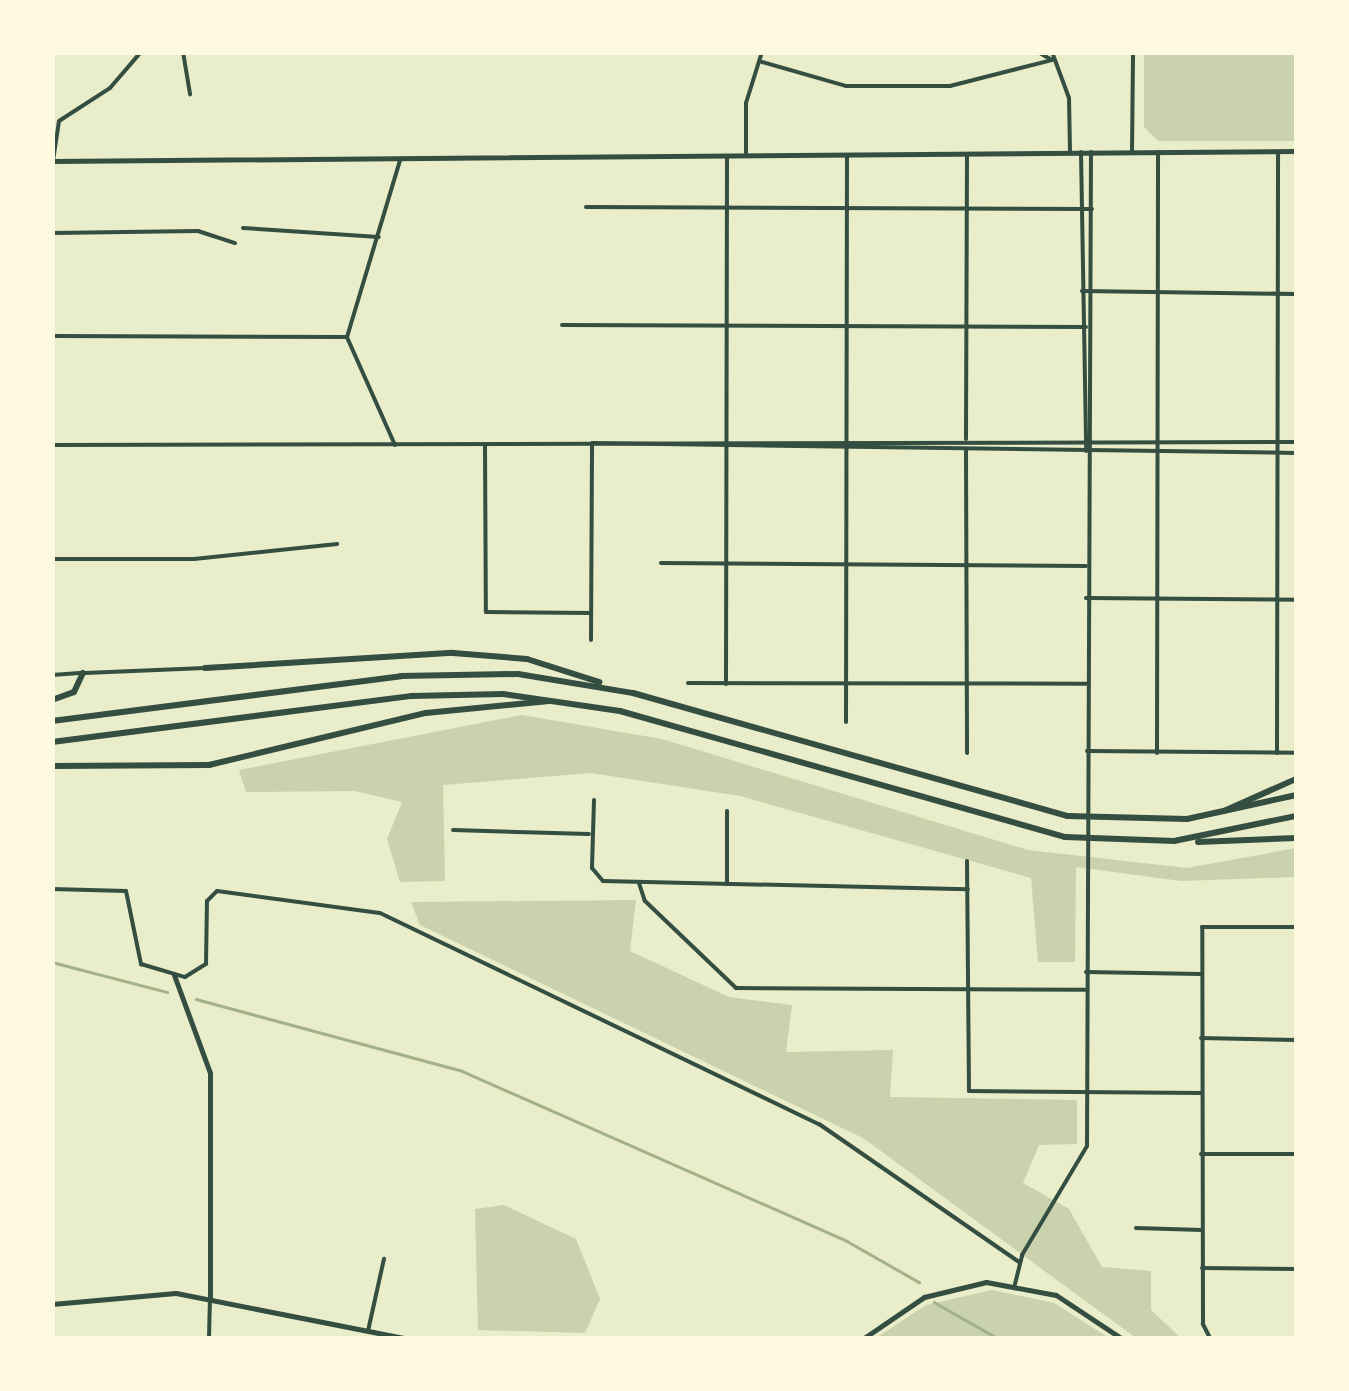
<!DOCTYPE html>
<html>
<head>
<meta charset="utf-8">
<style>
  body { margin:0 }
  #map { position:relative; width:1349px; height:1391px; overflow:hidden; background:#e9edc9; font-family:Overpass,sans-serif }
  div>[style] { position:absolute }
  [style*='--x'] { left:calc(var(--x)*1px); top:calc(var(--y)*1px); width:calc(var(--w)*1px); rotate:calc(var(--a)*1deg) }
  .green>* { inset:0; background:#cad2ad }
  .stream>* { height:2.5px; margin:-1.25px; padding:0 1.25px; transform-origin:1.25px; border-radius:1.25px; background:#a3b18a }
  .minor>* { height:4px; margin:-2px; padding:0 2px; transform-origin:2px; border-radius:2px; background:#344e41 }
  .tertiary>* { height:4px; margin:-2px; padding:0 2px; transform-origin:2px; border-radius:2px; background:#344e41 }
  .secondary>* { height:5px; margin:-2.5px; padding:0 2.5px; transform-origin:2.5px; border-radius:2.5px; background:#344e41 }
  .motorway>* { height:6px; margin:-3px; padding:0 3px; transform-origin:3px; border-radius:3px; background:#344e41 }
  span { translate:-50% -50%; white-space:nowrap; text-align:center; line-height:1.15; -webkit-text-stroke:8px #fefae0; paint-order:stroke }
  .frame { position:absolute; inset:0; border:55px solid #fefae0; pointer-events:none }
</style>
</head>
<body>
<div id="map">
  <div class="green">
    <div style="clip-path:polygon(1144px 53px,1296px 53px,1296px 141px,1158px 141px,1144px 127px)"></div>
    <div style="clip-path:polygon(522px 715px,662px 739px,1028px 850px,1187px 868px,1296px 848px,1296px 877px,1181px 881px,1076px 867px,1075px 962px,1038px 962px,1031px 878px,740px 796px,591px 773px,443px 785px,445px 881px,400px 882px,387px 839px,402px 802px,355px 791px,246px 792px,239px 770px)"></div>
    <div style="clip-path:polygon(636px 900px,630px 951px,729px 997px,792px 1005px,786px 1052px,893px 1050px,890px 1097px,1077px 1100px,1077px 1144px,1039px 1145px,1023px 1183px,1069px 1209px,1102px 1267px,1151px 1271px,1151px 1310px,1181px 1338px,1136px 1338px,863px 1138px,420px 925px,411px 902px)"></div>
    <div style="clip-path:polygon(504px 1205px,576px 1239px,600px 1299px,585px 1333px,478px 1330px,475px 1209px)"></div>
    <div style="clip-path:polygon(992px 1290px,1054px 1303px,1109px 1338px,876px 1338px,926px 1305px)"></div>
  </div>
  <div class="stream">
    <div style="--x:52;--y:962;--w:119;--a:14.6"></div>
    <div style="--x:196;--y:999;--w:276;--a:15.1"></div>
    <div style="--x:462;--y:1071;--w:421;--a:23.8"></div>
    <div style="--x:847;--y:1241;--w:83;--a:29.7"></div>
    <div style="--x:934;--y:1302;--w:73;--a:29.7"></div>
  </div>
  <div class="minor">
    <div style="--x:183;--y:52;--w:43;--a:80.5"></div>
    <div style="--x:1038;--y:52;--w:16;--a:30"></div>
    <div style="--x:1052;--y:52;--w:49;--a:69.7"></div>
    <div style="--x:1069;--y:98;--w:54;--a:88.9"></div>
    <div style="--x:762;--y:62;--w:87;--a:15.9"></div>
    <div style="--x:846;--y:86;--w:104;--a:0"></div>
    <div style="--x:950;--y:86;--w:105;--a:-14.3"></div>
    <div style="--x:746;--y:156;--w:53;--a:-90"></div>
    <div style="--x:746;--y:103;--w:53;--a:-72.6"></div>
    <div style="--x:53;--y:161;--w:40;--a:-81.5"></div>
    <div style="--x:59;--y:121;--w:61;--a:-32.9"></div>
    <div style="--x:110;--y:88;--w:48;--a:-49.3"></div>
    <div style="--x:586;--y:207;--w:506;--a:0.23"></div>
    <div style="--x:243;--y:228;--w:136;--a:3.8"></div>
    <div style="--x:52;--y:233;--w:146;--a:-0.8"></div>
    <div style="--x:198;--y:231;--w:39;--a:18"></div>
    <div style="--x:1082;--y:291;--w:214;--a:0.8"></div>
    <div style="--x:562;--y:325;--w:524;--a:0.22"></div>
    <div style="--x:52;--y:336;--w:295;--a:0.2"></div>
    <div style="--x:966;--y:439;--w:285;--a:-89.8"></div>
    <div style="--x:592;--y:443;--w:704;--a:0.81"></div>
    <div style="--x:52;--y:445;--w:1244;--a:-0.14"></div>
    <div style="--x:395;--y:445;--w:118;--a:-114"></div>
    <div style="--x:347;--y:337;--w:185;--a:-73.3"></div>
    <div style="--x:485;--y:446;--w:166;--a:89.7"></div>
    <div style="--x:486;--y:612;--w:105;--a:0.5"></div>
    <div style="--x:966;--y:450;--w:303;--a:89.8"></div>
    <div style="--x:52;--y:559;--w:142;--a:0"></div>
    <div style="--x:194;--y:559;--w:144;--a:-6"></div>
    <div style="--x:661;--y:563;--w:425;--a:0.4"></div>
    <div style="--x:1086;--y:598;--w:210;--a:0.5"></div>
    <div style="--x:591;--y:640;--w:195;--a:-89.7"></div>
    <div style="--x:52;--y:675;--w:31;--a:-4"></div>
    <div style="--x:688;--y:683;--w:398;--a:0.1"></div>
    <div style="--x:726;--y:684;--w:527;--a:-89.89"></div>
    <div style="--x:846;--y:722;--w:566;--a:-89.9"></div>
    <div style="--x:1087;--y:751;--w:209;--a:0.5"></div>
    <div style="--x:1157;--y:753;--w:601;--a:-89.9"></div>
    <div style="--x:1277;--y:753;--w:600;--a:-89.9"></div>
    <div style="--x:594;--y:800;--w:68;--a:91.7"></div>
    <div style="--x:592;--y:868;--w:17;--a:50"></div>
    <div style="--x:603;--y:881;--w:365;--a:1.3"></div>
    <div style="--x:453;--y:830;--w:136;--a:1.7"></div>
    <div style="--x:967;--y:861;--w:230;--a:89.5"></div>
    <div style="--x:969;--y:1091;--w:232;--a:0.5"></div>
    <div style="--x:639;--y:883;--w:19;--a:72"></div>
    <div style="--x:645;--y:901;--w:126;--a:43.7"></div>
    <div style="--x:736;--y:988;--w:349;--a:0.3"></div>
    <div style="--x:727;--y:884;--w:73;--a:-90"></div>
    <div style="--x:52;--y:889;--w:74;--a:1.5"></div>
    <div style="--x:126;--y:891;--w:75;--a:78.4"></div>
    <div style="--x:141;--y:964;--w:46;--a:16.5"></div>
    <div style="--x:185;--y:977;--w:25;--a:-32"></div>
    <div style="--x:206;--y:964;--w:63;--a:-89.1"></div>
    <div style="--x:207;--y:901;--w:14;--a:-45"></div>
    <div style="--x:217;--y:891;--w:164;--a:7.7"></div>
    <div style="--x:380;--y:913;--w:487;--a:25.7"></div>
    <div style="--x:819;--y:1124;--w:243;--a:34.6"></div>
    <div style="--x:1086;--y:972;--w:115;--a:1"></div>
    <div style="--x:1201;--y:1038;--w:95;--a:1.2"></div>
    <div style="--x:1201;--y:1154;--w:95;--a:0"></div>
    <div style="--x:1136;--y:1228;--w:66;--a:1.7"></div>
    <div style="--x:1202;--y:1268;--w:94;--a:0.6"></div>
    <div style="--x:368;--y:1331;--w:74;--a:-77.5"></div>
    <div style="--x:209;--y:1338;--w:40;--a:-88.6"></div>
    <div style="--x:1210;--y:1338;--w:16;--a:-117"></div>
    <div style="--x:1203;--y:1324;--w:397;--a:-90.1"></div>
    <div style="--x:1202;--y:927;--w:94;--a:0"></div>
  </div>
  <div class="tertiary">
    <div style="--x:1081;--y:152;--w:299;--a:89"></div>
    <div style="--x:1132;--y:152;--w:100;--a:-89.4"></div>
    <div style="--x:85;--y:673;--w:120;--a:-2.4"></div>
    <div style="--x:1015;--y:1284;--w:30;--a:-76"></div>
    <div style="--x:1022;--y:1255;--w:127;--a:-59.2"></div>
    <div style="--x:1087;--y:1146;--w:994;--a:-89.77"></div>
  </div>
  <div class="secondary">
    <div style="--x:52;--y:161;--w:1244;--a:-0.46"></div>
    <div style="--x:174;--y:975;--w:104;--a:69.8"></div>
    <div style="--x:210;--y:1073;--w:225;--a:90"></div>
    <div style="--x:52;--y:1304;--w:124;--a:-5.1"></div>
    <div style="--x:176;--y:1293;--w:232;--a:11.2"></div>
    <div style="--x:864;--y:1338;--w:73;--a:-34.3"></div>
    <div style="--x:924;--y:1297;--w:64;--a:-13.6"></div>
    <div style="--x:986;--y:1282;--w:71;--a:10.5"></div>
    <div style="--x:1056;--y:1295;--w:78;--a:33.5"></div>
  </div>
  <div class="motorway">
    <div style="--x:205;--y:668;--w:248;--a:-3.5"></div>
    <div style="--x:453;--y:653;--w:74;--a:4.6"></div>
    <div style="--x:527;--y:659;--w:76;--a:17.7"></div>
    <div style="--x:52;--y:700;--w:23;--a:-20"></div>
    <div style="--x:74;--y:692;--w:21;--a:-65"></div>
    <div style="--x:52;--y:721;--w:352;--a:-7.3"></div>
    <div style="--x:401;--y:676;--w:117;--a:-1"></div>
    <div style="--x:518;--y:674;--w:117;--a:9.4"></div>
    <div style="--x:633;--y:693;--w:451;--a:15.8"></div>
    <div style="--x:1067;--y:816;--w:120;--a:1.4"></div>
    <div style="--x:1187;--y:819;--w:112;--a:-12.4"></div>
    <div style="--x:52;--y:742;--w:363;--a:-7.3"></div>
    <div style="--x:412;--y:696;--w:91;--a:-1.3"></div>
    <div style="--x:503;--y:694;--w:118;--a:8.3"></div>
    <div style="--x:620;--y:711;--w:462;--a:15.8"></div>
    <div style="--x:1065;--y:837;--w:109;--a:2.1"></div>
    <div style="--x:1174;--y:841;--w:125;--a:-11.6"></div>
    <div style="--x:52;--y:766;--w:157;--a:-0.4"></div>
    <div style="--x:209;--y:765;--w:223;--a:-13.5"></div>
    <div style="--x:426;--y:713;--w:124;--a:-5.6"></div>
    <div style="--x:1224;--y:811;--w:79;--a:-24"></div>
    <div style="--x:1198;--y:842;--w:98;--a:-2.3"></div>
  </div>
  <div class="frame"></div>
</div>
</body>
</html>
